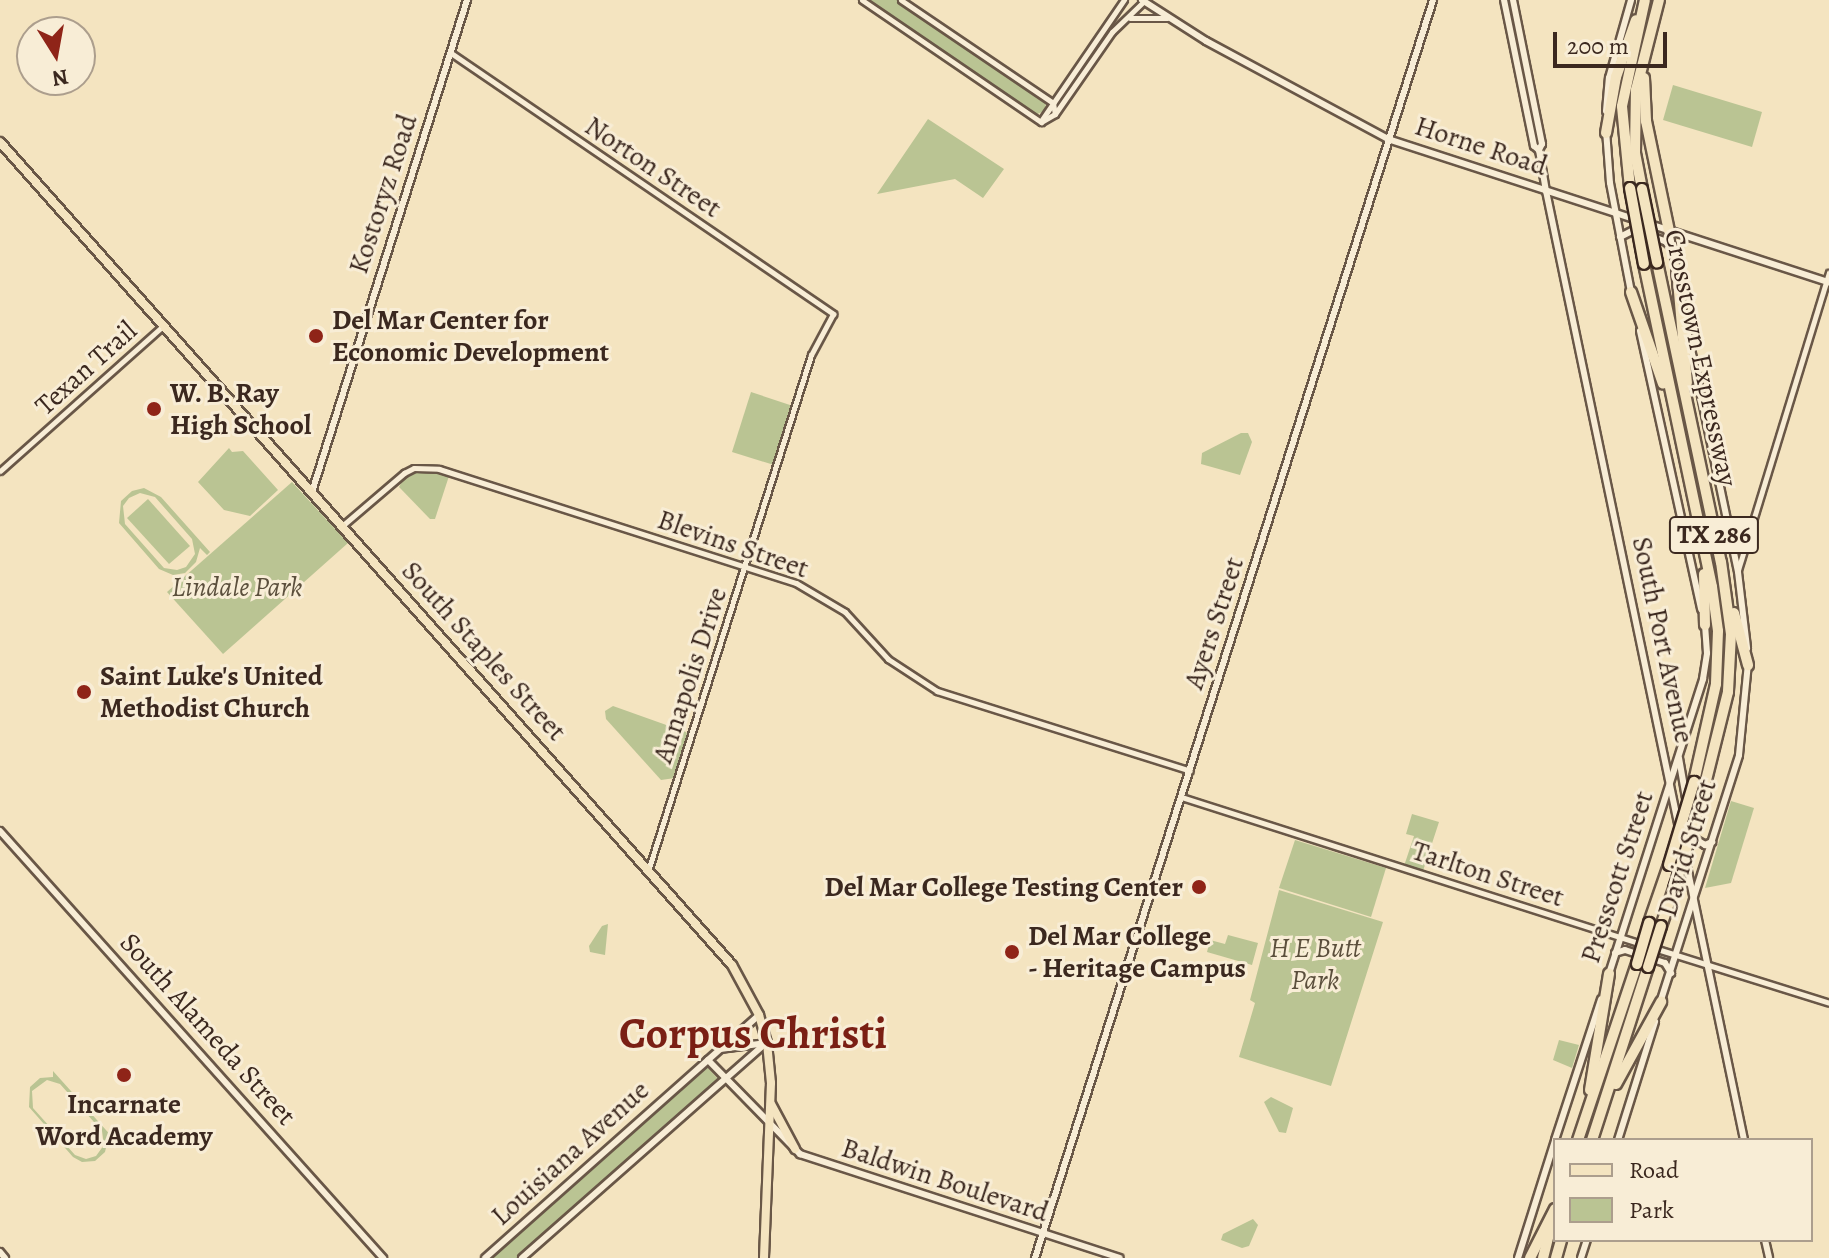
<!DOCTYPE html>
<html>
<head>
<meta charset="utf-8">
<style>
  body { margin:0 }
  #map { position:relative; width:1829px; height:1258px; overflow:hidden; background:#f4e4c0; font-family:Alegreya,serif }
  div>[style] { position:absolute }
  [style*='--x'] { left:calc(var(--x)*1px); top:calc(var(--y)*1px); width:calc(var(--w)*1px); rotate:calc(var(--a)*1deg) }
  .green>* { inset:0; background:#bac493 }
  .roads { filter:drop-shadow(2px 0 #695747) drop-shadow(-2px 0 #695747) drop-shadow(0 2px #695747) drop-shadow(0 -2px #695747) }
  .tertiary>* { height:5px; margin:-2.5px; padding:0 2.5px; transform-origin:2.5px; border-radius:2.5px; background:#f8edd6 }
  .secondary>* { height:6px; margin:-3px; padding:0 3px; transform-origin:3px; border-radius:3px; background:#f8edd6 }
  .primary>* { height:8px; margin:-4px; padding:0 4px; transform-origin:4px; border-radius:4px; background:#f4e4c0 }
  .motorway>* { height:10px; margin:-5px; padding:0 5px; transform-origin:5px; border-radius:5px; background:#f4e4c0 }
  .bridges { filter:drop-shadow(2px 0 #3b281f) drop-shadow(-2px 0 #3b281f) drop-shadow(0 2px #3b281f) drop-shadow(0 -2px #3b281f) }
  .motorway-bridge>* { height:10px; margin:-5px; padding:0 5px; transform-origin:5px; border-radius:5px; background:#f4e4c0 }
  .dots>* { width:22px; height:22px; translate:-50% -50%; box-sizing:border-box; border:4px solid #f8edd6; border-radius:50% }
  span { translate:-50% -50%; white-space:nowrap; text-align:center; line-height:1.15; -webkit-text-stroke:6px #f8edd6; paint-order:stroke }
  .shield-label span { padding:2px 6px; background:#f8edd6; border:2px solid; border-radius:6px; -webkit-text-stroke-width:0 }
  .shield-label { font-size:26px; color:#3b281f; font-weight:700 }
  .street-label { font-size:28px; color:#3b281f }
  .poi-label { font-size:28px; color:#3b281f; font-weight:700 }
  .left { translate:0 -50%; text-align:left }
  .right { translate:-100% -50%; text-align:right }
  .park-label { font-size:28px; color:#5b4f3c; font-style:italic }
  .town-label { font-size:44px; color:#7a1f14; font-weight:700 }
  .legend { position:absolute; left:1553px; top:1138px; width:260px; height:104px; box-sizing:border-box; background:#f8edd6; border:2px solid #ac9e8d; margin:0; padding:10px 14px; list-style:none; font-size:24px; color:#3b281f }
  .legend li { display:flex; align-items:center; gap:16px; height:40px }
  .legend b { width:40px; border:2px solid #ac9e8d }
  .north { position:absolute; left:16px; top:16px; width:80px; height:80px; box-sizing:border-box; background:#f8edd6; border:2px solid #ac9e8d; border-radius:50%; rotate:169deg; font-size:22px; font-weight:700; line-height:32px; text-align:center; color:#3b281f }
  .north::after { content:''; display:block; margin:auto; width:28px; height:36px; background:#8f2418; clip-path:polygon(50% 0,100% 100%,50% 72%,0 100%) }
  .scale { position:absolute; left:1553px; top:32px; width:114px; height:36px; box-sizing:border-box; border:4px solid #3b281f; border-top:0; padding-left:10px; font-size:24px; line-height:28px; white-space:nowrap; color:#3b281f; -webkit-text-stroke:6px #f8edd6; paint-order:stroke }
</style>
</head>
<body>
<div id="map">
  <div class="green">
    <div style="clip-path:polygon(867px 0,897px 0,1046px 101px,1045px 111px,1035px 115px)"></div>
    <div style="clip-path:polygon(1673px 85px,1762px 112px,1752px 147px,1663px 120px)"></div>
    <div style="clip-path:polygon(928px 119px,1004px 169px,983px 198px,955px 179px,877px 194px)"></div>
    <div style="clip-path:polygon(751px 392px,793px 406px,774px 465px,732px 452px)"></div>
    <div style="clip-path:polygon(1241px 433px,1248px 433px,1252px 442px,1240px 475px,1201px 464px,1202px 453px)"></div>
    <div style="clip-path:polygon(229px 448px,232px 452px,243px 451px,278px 490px,250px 516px,224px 510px,198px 482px)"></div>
    <div style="clip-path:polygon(420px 470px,449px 476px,435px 519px,430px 519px,399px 487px,405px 476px)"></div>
    <div style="clip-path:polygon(292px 482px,348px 543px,223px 654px,167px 592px)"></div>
    <div style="clip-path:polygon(evenodd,144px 488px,161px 497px,210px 552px,207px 555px,200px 548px,196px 562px,185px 573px,173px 575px,159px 569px,119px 523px,121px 501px,132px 491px,144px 488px,140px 493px,155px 497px,192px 539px,195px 554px,186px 567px,177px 570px,164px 568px,125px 524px,123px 506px,129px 498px,140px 493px)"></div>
    <div style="clip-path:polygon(148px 499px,190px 546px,169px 564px,127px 518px)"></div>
    <div style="clip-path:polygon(613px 706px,686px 732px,688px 736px,675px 778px,661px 780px,606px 719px,605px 711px)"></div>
    <div style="clip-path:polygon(1731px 801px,1754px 808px,1731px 883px,1705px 888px)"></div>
    <div style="clip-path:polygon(1412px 814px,1439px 822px,1423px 871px,1404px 866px,1414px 836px,1406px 834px)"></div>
    <div style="clip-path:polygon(1295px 840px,1386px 868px,1371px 917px,1279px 888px)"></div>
    <div style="clip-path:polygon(1279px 890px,1383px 922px,1331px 1086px,1239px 1057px,1255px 1003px,1250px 1000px)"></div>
    <div style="clip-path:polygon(608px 924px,605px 955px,590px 952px,589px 946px,602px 926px)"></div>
    <div style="clip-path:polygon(1228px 935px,1258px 943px,1252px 965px,1207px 952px,1210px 940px,1225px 944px)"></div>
    <div style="clip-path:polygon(1559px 1040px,1579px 1045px,1572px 1068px,1553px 1060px)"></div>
    <div style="clip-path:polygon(707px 1067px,718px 1079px,518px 1258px,492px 1258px)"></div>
    <div style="clip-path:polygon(evenodd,53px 1071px,114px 1139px,108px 1139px,105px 1152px,95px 1161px,82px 1162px,73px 1157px,29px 1107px,30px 1087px,40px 1078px,53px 1077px,53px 1071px,47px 1080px,60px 1084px,102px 1131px,104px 1145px,96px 1156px,86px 1159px,75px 1155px,33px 1108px,32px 1091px,47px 1080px)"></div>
    <div style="clip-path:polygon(1271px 1097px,1293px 1108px,1286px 1133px,1279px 1132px,1264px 1102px)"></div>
    <div style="clip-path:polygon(1253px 1219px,1258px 1225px,1249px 1246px,1242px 1248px,1221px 1240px,1223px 1234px)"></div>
  </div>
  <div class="roads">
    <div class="tertiary">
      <div style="--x:862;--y:0;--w:217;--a:34.3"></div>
      <div style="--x:901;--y:0;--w:184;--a:34.1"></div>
      <div style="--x:1053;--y:103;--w:11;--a:80"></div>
      <div style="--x:1130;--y:18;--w:37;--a:0"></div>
      <div style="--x:451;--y:53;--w:463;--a:34.3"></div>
      <div style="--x:833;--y:314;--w:47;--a:118.2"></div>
      <div style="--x:811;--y:355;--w:538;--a:107.53"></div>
      <div style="--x:1041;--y:121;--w:147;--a:-55.6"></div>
      <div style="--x:1041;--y:122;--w:16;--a:-30"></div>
      <div style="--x:1055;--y:114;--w:100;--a:-55.2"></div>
      <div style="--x:1112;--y:32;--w:45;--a:-44.1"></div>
      <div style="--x:0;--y:471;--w:218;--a:-41.7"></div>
      <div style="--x:342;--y:526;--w:82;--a:-40.5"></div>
      <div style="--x:404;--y:473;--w:11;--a:-27"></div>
      <div style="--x:414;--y:468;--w:25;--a:2"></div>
      <div style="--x:439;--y:469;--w:375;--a:17.7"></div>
      <div style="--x:796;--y:583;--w:57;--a:30.6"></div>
      <div style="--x:845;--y:612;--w:64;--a:47.5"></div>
      <div style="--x:888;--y:659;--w:59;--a:33.1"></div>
      <div style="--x:937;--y:691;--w:265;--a:17.5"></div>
      <div style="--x:1738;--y:570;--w:311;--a:-73"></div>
      <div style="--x:1181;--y:797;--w:483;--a:17.7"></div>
      <div style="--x:1654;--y:948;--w:183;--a:17.4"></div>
    </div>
    <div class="secondary">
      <div style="--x:1142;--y:0;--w:76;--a:32.6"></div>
      <div style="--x:1206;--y:41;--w:207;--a:28.3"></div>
      <div style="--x:1388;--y:139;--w:464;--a:18"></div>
      <div style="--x:1504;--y:0;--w:149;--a:78.4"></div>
      <div style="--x:1534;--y:146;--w:6;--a:39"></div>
      <div style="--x:1513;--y:0;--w:147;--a:78.6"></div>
      <div style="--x:1542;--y:144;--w:7;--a:117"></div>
      <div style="--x:1539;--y:150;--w:42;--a:80.3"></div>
      <div style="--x:1546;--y:191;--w:969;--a:78.21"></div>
      <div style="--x:1606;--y:111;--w:33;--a:-85"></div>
      <div style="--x:1609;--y:78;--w:81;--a:-74.2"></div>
      <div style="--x:1606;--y:130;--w:53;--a:85.7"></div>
      <div style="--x:1610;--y:183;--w:111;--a:79.1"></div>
      <div style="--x:1669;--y:231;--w:41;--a:78.7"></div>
      <div style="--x:1620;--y:237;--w:16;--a:-27"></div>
      <div style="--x:1634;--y:230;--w:33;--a:20"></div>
      <div style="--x:1665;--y:241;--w:9;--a:41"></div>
      <div style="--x:1686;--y:325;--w:252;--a:78.1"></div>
      <div style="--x:1738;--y:572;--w:77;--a:83.2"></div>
      <div style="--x:1640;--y:331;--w:285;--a:77.6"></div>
      <div style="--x:312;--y:492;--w:516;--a:-72.51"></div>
      <div style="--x:1679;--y:758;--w:41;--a:80.1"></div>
      <div style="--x:1688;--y:809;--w:31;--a:77"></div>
      <div style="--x:1695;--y:839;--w:12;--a:31"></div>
      <div style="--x:1705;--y:845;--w:8;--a:-23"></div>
      <div style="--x:0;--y:831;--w:574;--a:48.11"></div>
      <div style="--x:1615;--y:953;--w:10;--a:-17"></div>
      <div style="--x:1625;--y:950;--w:42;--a:18"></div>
      <div style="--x:1665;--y:963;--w:12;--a:59"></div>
      <div style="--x:1608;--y:977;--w:313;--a:-72.3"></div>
      <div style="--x:1703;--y:679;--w:26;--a:-81"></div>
      <div style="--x:1707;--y:653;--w:30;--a:-94"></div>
      <div style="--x:1660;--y:1003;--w:260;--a:-72.3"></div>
      <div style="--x:1739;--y:755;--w:92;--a:-84.4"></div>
      <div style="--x:722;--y:1048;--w:50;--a:-41.7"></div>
      <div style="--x:708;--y:1060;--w:132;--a:45.6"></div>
      <div style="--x:800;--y:1154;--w:336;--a:18"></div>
      <div style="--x:1555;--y:1140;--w:148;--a:-71.9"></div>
      <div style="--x:1618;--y:1140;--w:124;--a:-72.6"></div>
      <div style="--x:1765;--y:1240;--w:18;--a:77"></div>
      <div style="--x:0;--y:1252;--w:8;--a:50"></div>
      <div style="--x:485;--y:1258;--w:314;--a:-41.6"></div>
      <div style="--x:720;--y:1049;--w:47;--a:-7.3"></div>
      <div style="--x:522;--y:1258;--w:324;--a:-41.4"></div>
      <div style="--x:1035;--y:1258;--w:1319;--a:-72.44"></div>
      <div style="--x:1518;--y:1258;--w:123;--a:-72.5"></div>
      <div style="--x:1581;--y:1258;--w:19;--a:-72"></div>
    </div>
    <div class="primary">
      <div style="--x:0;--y:142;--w:1101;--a:48.35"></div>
      <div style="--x:732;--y:965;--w:57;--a:61.6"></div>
      <div style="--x:759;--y:1015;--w:29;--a:74"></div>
      <div style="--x:767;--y:1043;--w:40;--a:84.3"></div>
      <div style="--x:771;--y:1083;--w:175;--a:92.3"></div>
      <div style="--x:771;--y:1104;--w:51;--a:61.9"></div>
    </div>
    <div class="motorway">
      <div style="--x:1644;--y:78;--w:43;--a:87.3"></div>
      <div style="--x:1646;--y:121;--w:112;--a:78.2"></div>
      <div style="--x:1606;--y:133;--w:57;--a:-79.9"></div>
      <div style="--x:1616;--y:77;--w:60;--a:-70.7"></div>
      <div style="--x:1630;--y:188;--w:82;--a:-95.6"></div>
      <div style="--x:1622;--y:106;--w:108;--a:-77.8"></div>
      <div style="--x:1642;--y:189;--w:38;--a:-101"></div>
      <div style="--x:1635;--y:152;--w:62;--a:-89.1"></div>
      <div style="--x:1636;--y:90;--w:93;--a:-75.7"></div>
      <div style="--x:1657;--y:262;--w:307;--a:78"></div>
      <div style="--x:1721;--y:562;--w:73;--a:82.1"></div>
      <div style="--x:1731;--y:634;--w:58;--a:93"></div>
      <div style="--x:1728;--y:692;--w:120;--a:104"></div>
      <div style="--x:1644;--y:264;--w:330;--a:78.1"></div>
      <div style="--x:1712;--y:587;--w:44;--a:82.2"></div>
      <div style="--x:1718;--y:631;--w:53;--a:92.2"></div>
      <div style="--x:1716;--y:684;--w:100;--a:102.7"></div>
      <div style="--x:1677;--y:269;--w:114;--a:85"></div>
      <div style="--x:1631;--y:292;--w:97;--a:70.8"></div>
      <div style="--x:1704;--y:574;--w:51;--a:88.9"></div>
      <div style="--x:1734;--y:613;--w:54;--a:74.9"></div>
      <div style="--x:1649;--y:923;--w:61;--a:-71"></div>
      <div style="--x:1661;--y:926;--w:39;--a:-71"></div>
      <div style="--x:1616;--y:1084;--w:94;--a:-61.2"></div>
      <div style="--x:1590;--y:1090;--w:118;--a:-80.7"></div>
      <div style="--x:1578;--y:1140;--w:186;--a:-71.5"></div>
      <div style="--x:1592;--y:1140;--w:182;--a:-72.1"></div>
      <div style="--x:1530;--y:1258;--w:55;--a:-63"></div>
      <div style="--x:1543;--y:1258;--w:33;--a:-76"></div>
      <div style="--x:1556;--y:1258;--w:19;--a:-74"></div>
    </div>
  </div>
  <div class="bridges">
    <div class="motorway-bridge">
      <div style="--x:1630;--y:188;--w:77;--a:79.6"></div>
      <div style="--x:1642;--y:189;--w:75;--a:78.4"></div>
      <div style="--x:1669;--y:865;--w:87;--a:-73.2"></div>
      <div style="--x:1674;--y:889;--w:85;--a:-72.8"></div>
      <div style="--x:1637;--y:964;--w:43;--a:-73.7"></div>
      <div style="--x:1648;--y:967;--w:43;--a:-72.4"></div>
    </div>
  </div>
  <div class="dots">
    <div style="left:316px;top:336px;background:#8f2418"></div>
    <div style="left:154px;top:409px;background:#8f2418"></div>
    <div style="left:84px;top:692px;background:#8f2418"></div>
    <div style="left:1199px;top:887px;background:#8f2418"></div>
    <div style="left:1012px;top:952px;background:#8f2418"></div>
    <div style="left:124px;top:1075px;background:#8f2418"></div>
  </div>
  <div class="shield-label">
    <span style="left:1714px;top:535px">TX 286</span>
  </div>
  <div class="street-label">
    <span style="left:1481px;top:146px;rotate:18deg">Horne Road</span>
    <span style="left:653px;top:167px;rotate:34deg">Norton Street</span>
    <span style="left:383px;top:194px;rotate:-72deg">Kostoryz Road</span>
    <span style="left:1701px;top:358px;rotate:78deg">Crosstown Expressway</span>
    <span style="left:86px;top:368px;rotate:-42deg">Texan Trail</span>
    <span style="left:733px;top:544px;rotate:19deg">Blevins Street</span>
    <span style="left:1214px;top:623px;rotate:-72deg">Ayers Street</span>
    <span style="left:1663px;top:640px;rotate:78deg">South Port Avenue</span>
    <span style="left:484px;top:651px;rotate:48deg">South Staples Street</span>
    <span style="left:690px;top:675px;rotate:-72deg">Annapolis Drive</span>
    <span style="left:1687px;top:848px;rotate:-73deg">David Street</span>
    <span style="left:1488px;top:874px;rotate:18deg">Tarlton Street</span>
    <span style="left:1617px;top:877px;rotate:-72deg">Presscott Street</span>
    <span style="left:208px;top:1029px;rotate:48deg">South Alameda Street</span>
    <span style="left:570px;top:1153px;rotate:-42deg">Louisiana Avenue</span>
    <span style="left:945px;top:1180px;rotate:18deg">Baldwin Boulevard</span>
  </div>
  <div class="poi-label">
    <span class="left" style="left:332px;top:336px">Del Mar Center for<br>Economic Development</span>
    <span class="left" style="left:170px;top:409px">W. B. Ray<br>High School</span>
    <span class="left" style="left:100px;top:692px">Saint Luke's United<br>Methodist Church</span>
    <span class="right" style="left:1183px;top:887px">Del Mar College Testing Center</span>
    <span class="left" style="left:1028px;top:952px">Del Mar College<br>- Heritage Campus</span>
    <span style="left:124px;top:1120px">Incarnate<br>Word Academy</span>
  </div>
  <div class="park-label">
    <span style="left:237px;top:587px">Lindale Park</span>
    <span style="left:1315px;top:964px">H E Butt<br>Park</span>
  </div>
  <div class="town-label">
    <span style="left:753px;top:1033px">Corpus Christi</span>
  </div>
  <ul class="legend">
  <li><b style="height:10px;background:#f4e4c0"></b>Road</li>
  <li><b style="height:22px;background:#bac493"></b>Park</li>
  </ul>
  <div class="north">N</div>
  <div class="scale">200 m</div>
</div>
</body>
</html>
